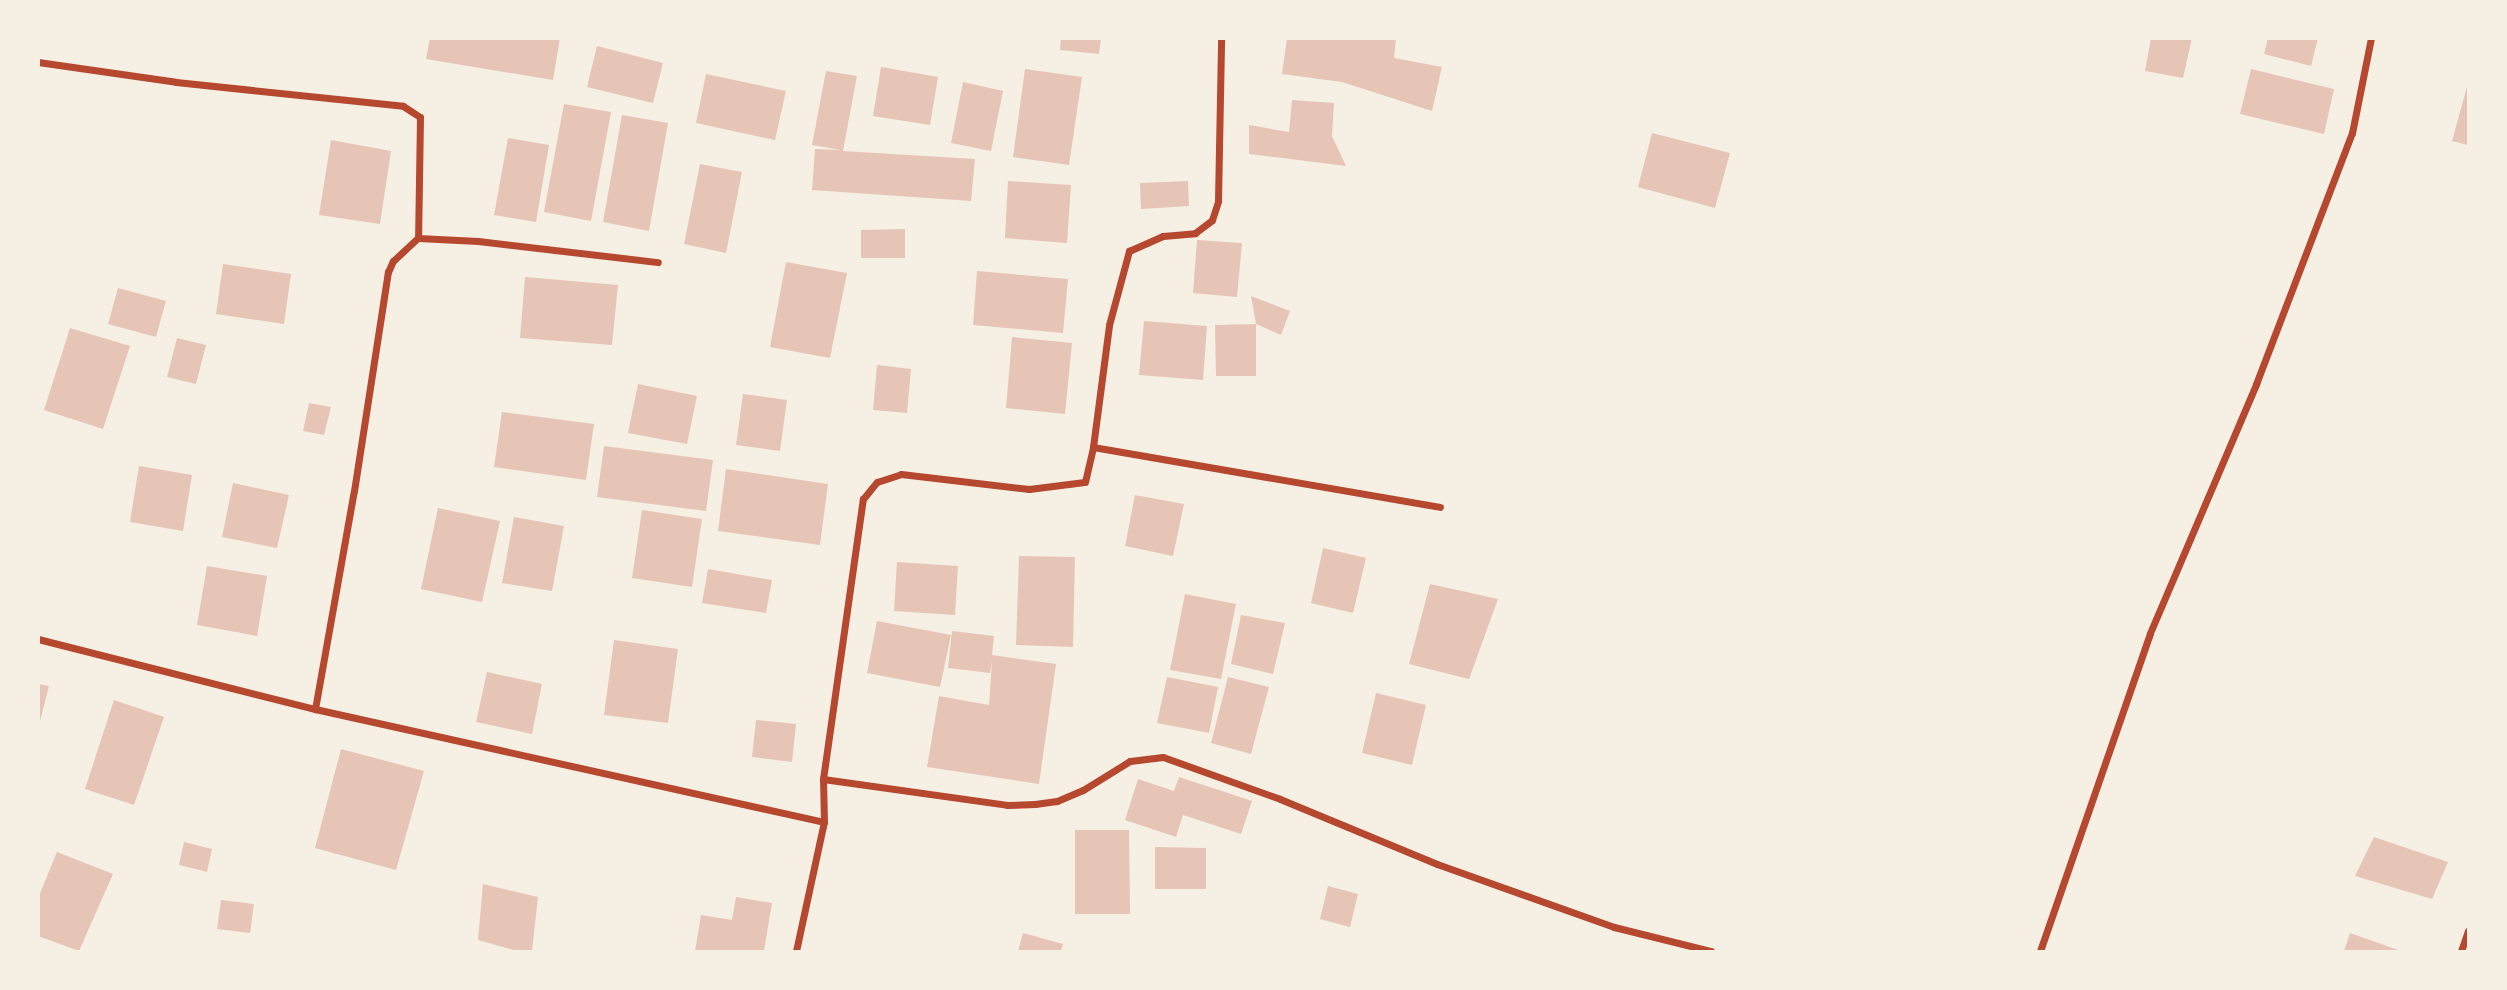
<!DOCTYPE html>
<html>
<head>
<meta charset="utf-8">
<style>
  body { margin:0 }
  #map { position:relative; width:2507px; height:990px; overflow:hidden; background:#f6efe4; font-family:"Crimson Pro",serif }
  div>[style] { position:absolute }
  [style*='--x'] { left:calc(var(--x)*1px); top:calc(var(--y)*1px); width:calc(var(--w)*1px); rotate:calc(var(--a)*1deg) }
  .building>* { inset:0; background:#e6c5b7 }
  .minor>* { height:7px; margin:-3.5px; padding:0 3.5px; transform-origin:3.5px; border-radius:3.5px; background:#b5482f }
  span { translate:-50% -50%; white-space:nowrap; text-align:center; line-height:1.15; -webkit-text-stroke:6px #f6efe4; paint-order:stroke }
  .frame { position:absolute; inset:0; border:40px solid #f6efe4; pointer-events:none }
</style>
</head>
<body>
<div id="map">
  <div class="building">
    <div style="clip-path:polygon(430px 38px,560px 38px,553px 80px,426px 59px)"></div>
    <div style="clip-path:polygon(1061px 38px,1101px 38px,1099px 54px,1060px 50px)"></div>
    <div style="clip-path:polygon(1287px 38px,1396px 38px,1394px 58px,1442px 67px,1432px 111px,1342px 82px,1282px 74px)"></div>
    <div style="clip-path:polygon(2151px 38px,2192px 38px,2183px 78px,2145px 71px)"></div>
    <div style="clip-path:polygon(2268px 38px,2318px 38px,2311px 66px,2264px 54px)"></div>
    <div style="clip-path:polygon(597px 46px,663px 63px,653px 103px,587px 87px)"></div>
    <div style="clip-path:polygon(881px 67px,938px 77px,930px 125px,873px 116px)"></div>
    <div style="clip-path:polygon(1025px 69px,1082px 77px,1069px 165px,1013px 157px)"></div>
    <div style="clip-path:polygon(2251px 69px,2334px 89px,2324px 134px,2240px 114px)"></div>
    <div style="clip-path:polygon(826px 71px,857px 76px,843px 151px,975px 159px,971px 201px,812px 190px,815px 149px,841px 150px,812px 145px)"></div>
    <div style="clip-path:polygon(706px 74px,786px 91px,775px 140px,696px 123px)"></div>
    <div style="clip-path:polygon(963px 82px,1003px 91px,991px 151px,951px 143px)"></div>
    <div style="clip-path:polygon(2468px 83px,2468px 145px,2452px 141px)"></div>
    <div style="clip-path:polygon(1292px 100px,1334px 103px,1332px 136px,1346px 166px,1249px 154px,1249px 125px,1289px 132px)"></div>
    <div style="clip-path:polygon(564px 104px,611px 112px,591px 221px,544px 212px)"></div>
    <div style="clip-path:polygon(622px 115px,668px 123px,649px 231px,603px 222px)"></div>
    <div style="clip-path:polygon(1652px 133px,1730px 153px,1715px 208px,1638px 187px)"></div>
    <div style="clip-path:polygon(508px 138px,549px 145px,536px 222px,494px 215px)"></div>
    <div style="clip-path:polygon(331px 140px,391px 151px,380px 224px,319px 215px)"></div>
    <div style="clip-path:polygon(700px 164px,742px 172px,726px 253px,684px 244px)"></div>
    <div style="clip-path:polygon(1008px 181px,1071px 185px,1067px 243px,1005px 238px)"></div>
    <div style="clip-path:polygon(1188px 181px,1189px 206px,1141px 209px,1140px 183px)"></div>
    <div style="clip-path:polygon(905px 229px,905px 258px,861px 258px,861px 230px)"></div>
    <div style="clip-path:polygon(1197px 240px,1242px 243px,1237px 297px,1193px 293px)"></div>
    <div style="clip-path:polygon(786px 262px,847px 273px,830px 358px,770px 347px)"></div>
    <div style="clip-path:polygon(223px 264px,291px 274px,284px 324px,216px 314px)"></div>
    <div style="clip-path:polygon(977px 271px,1068px 279px,1063px 333px,973px 325px)"></div>
    <div style="clip-path:polygon(525px 277px,618px 285px,612px 345px,520px 338px)"></div>
    <div style="clip-path:polygon(118px 288px,166px 301px,156px 337px,108px 324px)"></div>
    <div style="clip-path:polygon(1251px 296px,1290px 311px,1281px 335px,1256px 324px)"></div>
    <div style="clip-path:polygon(1144px 321px,1207px 326px,1203px 380px,1139px 375px)"></div>
    <div style="clip-path:polygon(1256px 324px,1256px 376px,1216px 376px,1215px 325px)"></div>
    <div style="clip-path:polygon(70px 328px,130px 346px,103px 429px,44px 410px)"></div>
    <div style="clip-path:polygon(1012px 337px,1072px 343px,1065px 414px,1006px 408px)"></div>
    <div style="clip-path:polygon(177px 338px,206px 345px,196px 384px,167px 377px)"></div>
    <div style="clip-path:polygon(877px 365px,911px 369px,907px 413px,873px 410px)"></div>
    <div style="clip-path:polygon(638px 384px,697px 396px,687px 444px,628px 433px)"></div>
    <div style="clip-path:polygon(743px 394px,787px 400px,780px 451px,736px 445px)"></div>
    <div style="clip-path:polygon(309px 403px,331px 407px,324px 435px,303px 431px)"></div>
    <div style="clip-path:polygon(502px 412px,594px 424px,586px 480px,494px 467px)"></div>
    <div style="clip-path:polygon(604px 446px,713px 460px,706px 511px,597px 497px)"></div>
    <div style="clip-path:polygon(139px 466px,192px 475px,183px 531px,130px 522px)"></div>
    <div style="clip-path:polygon(726px 469px,828px 484px,820px 545px,718px 531px)"></div>
    <div style="clip-path:polygon(233px 483px,289px 495px,277px 548px,222px 537px)"></div>
    <div style="clip-path:polygon(1135px 495px,1184px 504px,1173px 556px,1125px 546px)"></div>
    <div style="clip-path:polygon(438px 508px,500px 521px,482px 602px,421px 589px)"></div>
    <div style="clip-path:polygon(642px 510px,702px 519px,692px 587px,632px 578px)"></div>
    <div style="clip-path:polygon(514px 517px,564px 526px,552px 591px,502px 583px)"></div>
    <div style="clip-path:polygon(1323px 548px,1366px 558px,1353px 613px,1311px 603px)"></div>
    <div style="clip-path:polygon(1019px 556px,1075px 557px,1073px 647px,1016px 645px)"></div>
    <div style="clip-path:polygon(897px 562px,958px 566px,955px 615px,894px 611px)"></div>
    <div style="clip-path:polygon(207px 566px,267px 576px,257px 636px,197px 625px)"></div>
    <div style="clip-path:polygon(708px 569px,772px 580px,766px 613px,702px 603px)"></div>
    <div style="clip-path:polygon(1430px 584px,1498px 599px,1469px 679px,1409px 664px)"></div>
    <div style="clip-path:polygon(1185px 594px,1236px 604px,1221px 679px,1170px 670px)"></div>
    <div style="clip-path:polygon(1241px 615px,1285px 623px,1273px 674px,1231px 664px)"></div>
    <div style="clip-path:polygon(877px 621px,951px 635px,940px 687px,867px 673px)"></div>
    <div style="clip-path:polygon(952px 631px,994px 636px,992px 655px,1056px 664px,1039px 784px,927px 767px,939px 696px,989px 705px,992px 661px,990px 673px,948px 668px)"></div>
    <div style="clip-path:polygon(614px 640px,678px 649px,668px 723px,604px 715px)"></div>
    <div style="clip-path:polygon(487px 672px,542px 684px,532px 734px,476px 722px)"></div>
    <div style="clip-path:polygon(1167px 677px,1218px 687px,1209px 733px,1157px 723px)"></div>
    <div style="clip-path:polygon(1228px 677px,1269px 687px,1251px 754px,1211px 743px)"></div>
    <div style="clip-path:polygon(38px 684px,49px 686px,40px 721px,38px 721px)"></div>
    <div style="clip-path:polygon(1376px 693px,1426px 705px,1412px 765px,1362px 753px)"></div>
    <div style="clip-path:polygon(114px 700px,164px 717px,134px 805px,85px 789px)"></div>
    <div style="clip-path:polygon(756px 720px,796px 724px,792px 762px,752px 757px)"></div>
    <div style="clip-path:polygon(341px 749px,424px 771px,396px 870px,315px 848px)"></div>
    <div style="clip-path:polygon(1179px 777px,1252px 801px,1241px 834px,1183px 815px,1176px 837px,1125px 820px,1138px 779px,1174px 791px)"></div>
    <div style="clip-path:polygon(1075px 830px,1129px 830px,1130px 914px,1075px 914px)"></div>
    <div style="clip-path:polygon(2374px 837px,2448px 862px,2432px 899px,2355px 876px)"></div>
    <div style="clip-path:polygon(184px 842px,212px 849px,207px 872px,179px 865px)"></div>
    <div style="clip-path:polygon(1155px 847px,1206px 848px,1206px 889px,1155px 889px)"></div>
    <div style="clip-path:polygon(57px 852px,113px 874px,79px 951px,38px 936px,38px 898px)"></div>
    <div style="clip-path:polygon(483px 884px,538px 897px,532px 951px,517px 951px,478px 940px)"></div>
    <div style="clip-path:polygon(1328px 886px,1358px 894px,1350px 927px,1320px 919px)"></div>
    <div style="clip-path:polygon(736px 897px,772px 903px,764px 951px,695px 951px,701px 915px,732px 920px)"></div>
    <div style="clip-path:polygon(221px 900px,254px 904px,250px 933px,217px 929px)"></div>
    <div style="clip-path:polygon(1023px 933px,1063px 944px,1061px 951px,1018px 951px)"></div>
    <div style="clip-path:polygon(2350px 933px,2401px 951px,2344px 951px)"></div>
  </div>
  <div class="minor">
    <div style="--x:38;--y:62;--w:139;--a:8.2"></div>
    <div style="--x:176;--y:82;--w:228;--a:6"></div>
    <div style="--x:403;--y:106;--w:20;--a:33"></div>
    <div style="--x:420;--y:117;--w:121;--a:90.9"></div>
    <div style="--x:1093;--y:447;--w:352;--a:9.8"></div>
    <div style="--x:38;--y:639;--w:286;--a:14.2"></div>
    <div style="--x:315;--y:709;--w:521;--a:12.52"></div>
    <div style="--x:315;--y:709;--w:221;--a:-79.9"></div>
    <div style="--x:354;--y:491;--w:222;--a:-81.2"></div>
    <div style="--x:388;--y:272;--w:12;--a:-66"></div>
    <div style="--x:393;--y:261;--w:34;--a:-43"></div>
    <div style="--x:418;--y:238;--w:60;--a:2.9"></div>
    <div style="--x:478;--y:241;--w:181;--a:6.7"></div>
    <div style="--x:823;--y:779;--w:186;--a:8"></div>
    <div style="--x:1007;--y:805;--w:28;--a:-2"></div>
    <div style="--x:1035;--y:804;--w:22;--a:-8"></div>
    <div style="--x:1057;--y:801;--w:28;--a:-23"></div>
    <div style="--x:1083;--y:790;--w:55;--a:-31.7"></div>
    <div style="--x:1130;--y:761;--w:33;--a:-7"></div>
    <div style="--x:1163;--y:757;--w:124;--a:19.7"></div>
    <div style="--x:1280;--y:799;--w:170;--a:22.5"></div>
    <div style="--x:1437;--y:864;--w:188;--a:19.6"></div>
    <div style="--x:1614;--y:927;--w:100;--a:13.9"></div>
    <div style="--x:796;--y:951;--w:132;--a:-77.8"></div>
    <div style="--x:824;--y:822;--w:43;--a:-91.3"></div>
    <div style="--x:823;--y:779;--w:283;--a:-81.9"></div>
    <div style="--x:863;--y:499;--w:22;--a:-51"></div>
    <div style="--x:877;--y:482;--w:25;--a:-18"></div>
    <div style="--x:901;--y:474;--w:129;--a:6.7"></div>
    <div style="--x:1029;--y:489;--w:56;--a:-7.1"></div>
    <div style="--x:1085;--y:482;--w:36;--a:-77"></div>
    <div style="--x:1093;--y:447;--w:123;--a:-82.5"></div>
    <div style="--x:1109;--y:325;--w:77;--a:-74.9"></div>
    <div style="--x:1129;--y:251;--w:37;--a:-24"></div>
    <div style="--x:1163;--y:236;--w:32;--a:-5"></div>
    <div style="--x:1195;--y:233;--w:21;--a:-37"></div>
    <div style="--x:1212;--y:220;--w:20;--a:-72"></div>
    <div style="--x:1218;--y:201;--w:163;--a:-88.9"></div>
    <div style="--x:2040;--y:951;--w:336;--a:-70.9"></div>
    <div style="--x:2150;--y:633;--w:271;--a:-66.9"></div>
    <div style="--x:2256;--y:384;--w:269;--a:-69.1"></div>
    <div style="--x:2352;--y:133;--w:97;--a:-78.7"></div>
    <div style="--x:2461;--y:951;--w:21;--a:-71"></div>
  </div>
  <div class="frame"></div>
</div>
</body>
</html>
